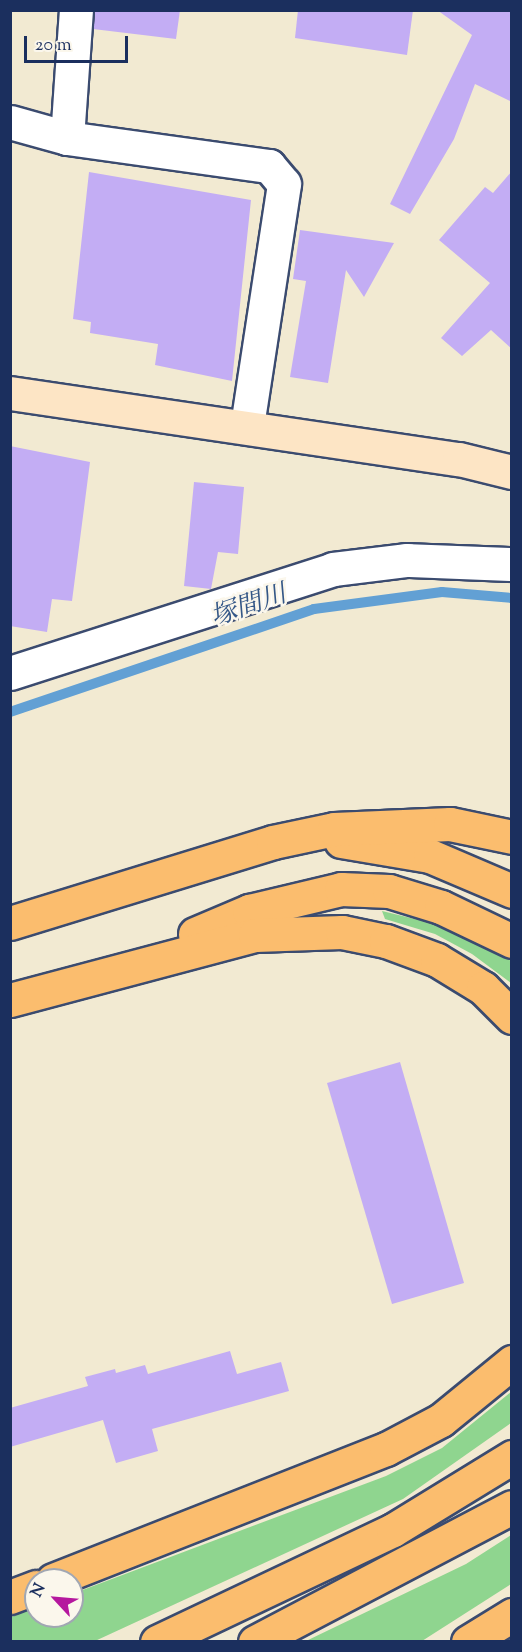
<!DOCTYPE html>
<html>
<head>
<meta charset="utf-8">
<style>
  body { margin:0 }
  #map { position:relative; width:522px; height:1652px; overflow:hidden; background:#f2ead2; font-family:"Sorts Mill Goudy","Noto Serif JP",serif }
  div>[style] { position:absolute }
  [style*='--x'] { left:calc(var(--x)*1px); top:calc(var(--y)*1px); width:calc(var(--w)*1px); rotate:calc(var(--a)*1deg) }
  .green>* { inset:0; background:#8fd58f }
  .stream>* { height:10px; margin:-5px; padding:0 5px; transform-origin:5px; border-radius:5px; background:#62a0d4 }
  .building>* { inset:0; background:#c3adf4 }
  .roads { filter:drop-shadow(2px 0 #3b4b6f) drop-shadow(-2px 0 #3b4b6f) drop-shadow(0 2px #3b4b6f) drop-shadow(0 -2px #3b4b6f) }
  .street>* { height:33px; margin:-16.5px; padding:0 16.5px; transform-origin:16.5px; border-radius:16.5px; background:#fff }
  .secondary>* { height:33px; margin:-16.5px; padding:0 16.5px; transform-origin:16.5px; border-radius:16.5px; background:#fde5c5 }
  .highway>* { height:33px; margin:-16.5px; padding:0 16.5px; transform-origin:16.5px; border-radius:16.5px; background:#fbbd6e }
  span { translate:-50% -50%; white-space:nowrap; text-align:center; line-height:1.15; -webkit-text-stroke:5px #fbf7ec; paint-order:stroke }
  .water-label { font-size:26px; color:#345787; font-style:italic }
  .frame { position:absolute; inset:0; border:12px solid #1b2f5e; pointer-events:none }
  .north { position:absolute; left:24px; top:1568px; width:60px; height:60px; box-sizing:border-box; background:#fbf7ec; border:2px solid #a1a7b3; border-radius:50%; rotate:296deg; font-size:16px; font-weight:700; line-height:24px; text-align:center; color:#1b2f5e }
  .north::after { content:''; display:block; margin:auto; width:21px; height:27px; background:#b5179e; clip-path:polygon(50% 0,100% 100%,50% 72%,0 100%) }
  .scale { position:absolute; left:24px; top:36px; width:104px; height:27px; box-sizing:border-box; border:3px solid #1b2f5e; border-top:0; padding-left:8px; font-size:18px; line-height:21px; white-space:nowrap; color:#1b2f5e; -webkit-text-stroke:4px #fbf7ec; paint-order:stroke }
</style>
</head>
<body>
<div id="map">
  <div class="green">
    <div style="clip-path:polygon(382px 911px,456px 929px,488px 945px,511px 961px,511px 983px,472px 954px,435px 934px,385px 919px)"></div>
    <div style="clip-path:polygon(511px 1392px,511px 1423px,403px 1499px,95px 1641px,11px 1641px,11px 1617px,36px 1607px,36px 1616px,72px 1616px,72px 1594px,386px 1476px,442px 1448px)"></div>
    <div style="clip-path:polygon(511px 1535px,511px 1584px,422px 1641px,306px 1641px,466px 1564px)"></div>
  </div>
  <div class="stream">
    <div style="--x:10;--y:712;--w:321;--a:-18.7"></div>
    <div style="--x:314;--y:609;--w:129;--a:-7.6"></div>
    <div style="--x:442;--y:592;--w:70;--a:4.9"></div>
  </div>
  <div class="building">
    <div style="clip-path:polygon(95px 10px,180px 10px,176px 39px,93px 29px)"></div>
    <div style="clip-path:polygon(298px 10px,413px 10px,407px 55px,295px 38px)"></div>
    <div style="clip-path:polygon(437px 10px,512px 10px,512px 102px,475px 84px,454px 139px,410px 214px,390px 204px,472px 35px)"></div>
    <div style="clip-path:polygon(512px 171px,512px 349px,491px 330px,462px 356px,441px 338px,490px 283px,439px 240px,485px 187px,493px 193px)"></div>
    <div style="clip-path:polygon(89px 172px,251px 200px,232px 381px,155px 365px,158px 344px,90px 333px,91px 322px,73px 319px)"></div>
    <div style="clip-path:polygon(300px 230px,394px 243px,364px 297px,346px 270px,328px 383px,290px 377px,306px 281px,293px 279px)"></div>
    <div style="clip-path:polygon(10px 446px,90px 462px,72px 601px,52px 599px,47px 632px,10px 626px)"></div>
    <div style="clip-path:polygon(194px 482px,244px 487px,238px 554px,218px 552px,211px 589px,184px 586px)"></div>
    <div style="clip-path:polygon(400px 1062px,464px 1283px,392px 1304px,327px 1083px)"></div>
    <div style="clip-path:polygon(230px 1351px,237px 1374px,281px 1362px,289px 1391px,152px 1429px,158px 1451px,116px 1463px,103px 1420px,10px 1447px,10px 1408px,88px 1386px,85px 1377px,115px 1369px,116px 1373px,145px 1365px,148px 1374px)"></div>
  </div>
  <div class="roads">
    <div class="street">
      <div style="--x:10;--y:122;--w:59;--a:15.7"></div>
      <div style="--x:67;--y:138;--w:128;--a:-86"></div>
      <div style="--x:67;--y:138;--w:204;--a:7.9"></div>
      <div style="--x:269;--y:166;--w:23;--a:50"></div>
      <div style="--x:284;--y:184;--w:245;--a:98.7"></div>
      <div style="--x:10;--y:673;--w:339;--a:-17.8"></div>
      <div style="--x:333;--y:569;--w:75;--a:-6.9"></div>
      <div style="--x:407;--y:560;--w:105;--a:2.2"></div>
    </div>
    <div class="secondary">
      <div style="--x:10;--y:393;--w:454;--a:8.4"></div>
      <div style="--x:459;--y:459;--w:55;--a:13.8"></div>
    </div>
    <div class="highway">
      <div style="--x:341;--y:841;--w:90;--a:9.6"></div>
      <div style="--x:430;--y:856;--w:89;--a:23.1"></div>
      <div style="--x:10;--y:923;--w:275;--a:-17.1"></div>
      <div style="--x:273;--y:842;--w:62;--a:-12"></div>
      <div style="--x:334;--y:829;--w:116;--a:-2.5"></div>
      <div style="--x:450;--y:824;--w:63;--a:11.8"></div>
      <div style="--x:195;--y:934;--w:59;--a:-23.1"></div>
      <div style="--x:249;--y:911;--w:95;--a:-13.4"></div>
      <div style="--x:341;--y:889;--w:48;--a:2.4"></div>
      <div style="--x:389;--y:891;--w:54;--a:17.1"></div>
      <div style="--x:441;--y:907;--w:79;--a:25.6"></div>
      <div style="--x:10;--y:1000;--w:253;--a:-14.9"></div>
      <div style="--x:255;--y:935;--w:87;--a:-2"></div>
      <div style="--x:342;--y:932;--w:45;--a:11.6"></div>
      <div style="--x:386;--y:941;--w:54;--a:20.4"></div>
      <div style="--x:437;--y:960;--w:54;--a:31.3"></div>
      <div style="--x:483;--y:988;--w:41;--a:45"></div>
      <div style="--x:53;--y:1580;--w:358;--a:-21.5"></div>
      <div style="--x:386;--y:1449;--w:62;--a:-27.8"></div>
      <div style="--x:441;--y:1420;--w:92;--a:-39.2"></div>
      <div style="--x:10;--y:1597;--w:28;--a:-21"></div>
      <div style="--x:157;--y:1642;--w:261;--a:-25.4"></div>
      <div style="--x:393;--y:1530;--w:140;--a:-31.5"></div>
      <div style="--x:255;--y:1642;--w:290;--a:-27.7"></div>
      <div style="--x:468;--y:1642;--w:52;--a:-31.5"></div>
    </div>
  </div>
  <div class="water-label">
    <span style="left:249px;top:607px;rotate:-19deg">塚間川</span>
  </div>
  <div class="frame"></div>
  <div class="north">N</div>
  <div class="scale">20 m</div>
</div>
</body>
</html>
